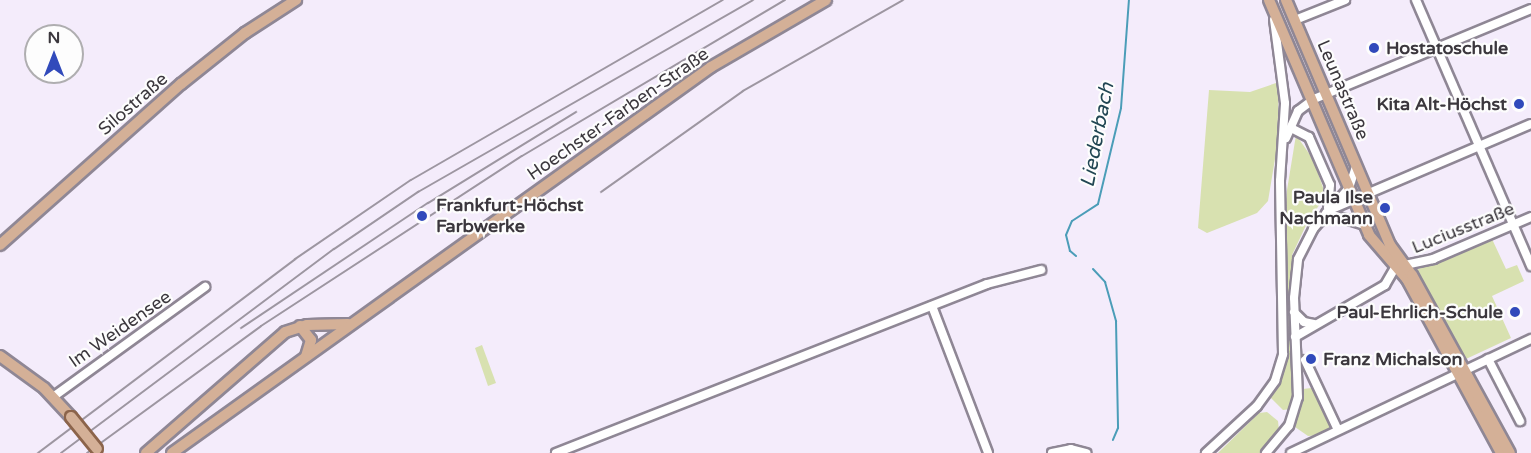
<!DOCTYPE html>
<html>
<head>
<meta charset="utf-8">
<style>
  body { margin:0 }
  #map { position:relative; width:1531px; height:453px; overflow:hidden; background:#f4ecfb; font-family:"Varela Round",sans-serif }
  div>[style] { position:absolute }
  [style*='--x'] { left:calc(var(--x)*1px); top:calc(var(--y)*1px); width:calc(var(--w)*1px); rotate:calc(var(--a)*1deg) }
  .green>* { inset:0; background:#d8e1b0 }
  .stream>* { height:2px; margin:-1px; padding:0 1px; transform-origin:1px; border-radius:1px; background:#4b9db8 }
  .roads { filter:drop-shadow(2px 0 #8f8795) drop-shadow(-2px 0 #8f8795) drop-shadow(0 2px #8f8795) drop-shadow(0 -2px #8f8795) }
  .minor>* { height:8px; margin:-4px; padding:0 4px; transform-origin:4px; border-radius:4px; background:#fff }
  .major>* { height:10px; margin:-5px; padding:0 5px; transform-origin:5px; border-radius:5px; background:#d4b097 }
  .rail>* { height:2px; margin:-1px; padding:0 1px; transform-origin:1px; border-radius:1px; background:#9d96a1 }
  .bridges { filter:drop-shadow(2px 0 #8c644b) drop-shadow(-2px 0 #8c644b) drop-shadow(0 2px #8c644b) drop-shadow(0 -2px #8c644b) }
  .major-bridge>* { height:10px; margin:-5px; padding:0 5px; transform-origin:5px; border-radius:5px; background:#d4b097 }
  .dots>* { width:16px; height:16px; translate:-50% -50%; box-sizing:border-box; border:3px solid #fdfdfd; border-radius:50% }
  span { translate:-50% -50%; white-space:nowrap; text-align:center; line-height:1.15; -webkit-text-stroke:4.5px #fdfdfd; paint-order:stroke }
  .poi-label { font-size:18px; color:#3b373d; font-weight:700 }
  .left { translate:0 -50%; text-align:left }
  .right { translate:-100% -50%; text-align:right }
  .street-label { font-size:18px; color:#3b373d }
  .water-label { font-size:20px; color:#214653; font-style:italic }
  .north { position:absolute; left:24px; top:24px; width:60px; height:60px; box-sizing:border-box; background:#fdfdfd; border:2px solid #afaeb0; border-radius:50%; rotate:0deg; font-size:16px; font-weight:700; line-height:24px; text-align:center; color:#3b373d }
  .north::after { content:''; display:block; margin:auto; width:21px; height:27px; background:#314abb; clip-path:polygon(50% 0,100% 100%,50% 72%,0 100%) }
</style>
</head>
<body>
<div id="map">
  <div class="green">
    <div style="clip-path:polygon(1279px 82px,1277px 147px,1268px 201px,1257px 213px,1207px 233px,1198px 228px,1209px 90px,1250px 92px)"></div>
    <div style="clip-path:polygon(1296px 135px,1313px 159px,1326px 196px,1309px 219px,1292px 255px,1294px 391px,1291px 409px,1283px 410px,1270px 397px,1282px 378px,1287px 352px,1283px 252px,1287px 190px)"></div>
    <div style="clip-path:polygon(1492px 239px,1506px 269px,1517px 265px,1524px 281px,1492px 296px,1511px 338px,1466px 359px,1416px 270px)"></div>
    <div style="clip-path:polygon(482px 345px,496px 383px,488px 386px,475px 348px)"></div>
    <div style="clip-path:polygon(1311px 388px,1316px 391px,1331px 427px,1322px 435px,1308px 436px,1295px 427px,1303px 389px)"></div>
    <div style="clip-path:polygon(1267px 412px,1278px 421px,1279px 430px,1260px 453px,1218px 453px,1259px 413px)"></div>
  </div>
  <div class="stream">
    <div style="--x:1076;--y:256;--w:8;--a:-140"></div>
    <div style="--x:1070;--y:251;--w:16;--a:-104"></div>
    <div style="--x:1066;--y:235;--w:15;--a:-67"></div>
    <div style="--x:1072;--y:221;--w:31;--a:-33"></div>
    <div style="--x:1098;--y:204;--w:99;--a:-76.5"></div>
    <div style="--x:1121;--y:108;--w:108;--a:-85.8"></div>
    <div style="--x:1093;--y:269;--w:18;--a:47"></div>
    <div style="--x:1105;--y:282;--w:41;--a:74.2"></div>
    <div style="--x:1116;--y:321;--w:107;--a:88.9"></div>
    <div style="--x:1118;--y:428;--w:13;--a:113"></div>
  </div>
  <div class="roads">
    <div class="minor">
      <div style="--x:1416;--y:0;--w:290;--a:66.6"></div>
      <div style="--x:1295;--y:20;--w:54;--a:-21.8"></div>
      <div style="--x:1291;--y:128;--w:20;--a:27"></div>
      <div style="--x:1309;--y:137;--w:52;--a:66.4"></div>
      <div style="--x:1330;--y:185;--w:23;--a:95"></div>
      <div style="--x:1286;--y:138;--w:30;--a:-66"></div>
      <div style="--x:1298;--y:111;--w:20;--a:-37"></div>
      <div style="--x:1314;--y:99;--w:235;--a:-22.5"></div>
      <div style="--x:1334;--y:208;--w:214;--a:-23.1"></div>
      <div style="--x:1326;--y:213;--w:41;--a:17.1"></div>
      <div style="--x:1405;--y:265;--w:29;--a:-12"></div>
      <div style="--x:1433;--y:259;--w:107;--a:-23.2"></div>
      <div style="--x:932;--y:306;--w:157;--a:69.1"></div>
      <div style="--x:1294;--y:312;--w:14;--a:45"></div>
      <div style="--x:1304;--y:322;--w:10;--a:11"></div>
      <div style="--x:1295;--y:337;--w:104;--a:-30"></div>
      <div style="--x:1385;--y:285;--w:20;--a:-60"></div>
      <div style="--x:1488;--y:359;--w:70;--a:62.7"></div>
      <div style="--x:1305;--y:360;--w:77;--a:64.8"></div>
      <div style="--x:53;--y:397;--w:188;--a:-35.9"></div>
      <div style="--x:556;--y:453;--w:463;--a:-21.4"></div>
      <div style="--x:987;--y:284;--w:56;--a:-14.5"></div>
      <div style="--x:1052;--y:453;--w:19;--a:-12"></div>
      <div style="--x:1071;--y:449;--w:16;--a:15"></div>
      <div style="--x:1206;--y:453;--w:69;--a:-42.7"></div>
      <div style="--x:1257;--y:406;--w:31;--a:-54"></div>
      <div style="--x:1275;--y:381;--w:28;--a:-73"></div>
      <div style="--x:1283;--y:354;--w:173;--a:-91"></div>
      <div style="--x:1280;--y:181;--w:78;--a:-86.3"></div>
      <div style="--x:1285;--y:103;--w:84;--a:-97.5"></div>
      <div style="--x:1266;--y:453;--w:35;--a:-50"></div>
      <div style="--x:1289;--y:426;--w:30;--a:-73"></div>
      <div style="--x:1298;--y:397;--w:99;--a:-92.3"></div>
      <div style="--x:1294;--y:298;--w:39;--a:-84"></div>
      <div style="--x:1298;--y:259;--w:34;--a:-63"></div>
      <div style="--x:1313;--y:229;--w:55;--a:-48.7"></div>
      <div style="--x:1349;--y:188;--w:23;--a:-72"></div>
      <div style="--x:1291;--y:453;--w:266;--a:-25.4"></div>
    </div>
    <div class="major">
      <div style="--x:1269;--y:0;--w:255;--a:66.9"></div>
      <div style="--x:1369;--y:235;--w:58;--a:49.2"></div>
      <div style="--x:1407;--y:279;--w:198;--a:61.6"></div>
      <div style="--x:1286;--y:0;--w:266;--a:67"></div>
      <div style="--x:1390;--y:245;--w:37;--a:54"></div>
      <div style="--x:1412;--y:275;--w:203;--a:61.2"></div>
      <div style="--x:0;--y:245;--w:242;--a:-41.7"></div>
      <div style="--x:181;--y:84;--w:82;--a:-38.6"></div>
      <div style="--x:245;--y:33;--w:61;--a:-32.9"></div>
      <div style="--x:300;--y:326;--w:18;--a:52"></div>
      <div style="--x:311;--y:340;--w:17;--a:107"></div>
      <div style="--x:0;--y:356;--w:54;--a:36"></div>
      <div style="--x:44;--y:388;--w:40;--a:47"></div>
      <div style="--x:146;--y:453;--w:184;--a:-41"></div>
      <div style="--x:285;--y:332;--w:23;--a:-18"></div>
      <div style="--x:307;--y:325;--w:41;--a:-1.4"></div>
      <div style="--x:172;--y:453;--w:663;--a:-35.61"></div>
      <div style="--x:711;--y:67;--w:133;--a:-30.2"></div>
    </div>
  </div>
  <div class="rail">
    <div style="--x:601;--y:192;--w:174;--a:-35.4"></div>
    <div style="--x:743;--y:91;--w:184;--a:-29.6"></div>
    <div style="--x:241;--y:328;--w:225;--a:-33.8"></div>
    <div style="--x:428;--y:203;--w:174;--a:-31.6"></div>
    <div style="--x:38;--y:453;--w:322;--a:-37"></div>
    <div style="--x:295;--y:259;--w:140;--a:-34.3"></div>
    <div style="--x:411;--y:180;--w:360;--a:-30"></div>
    <div style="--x:61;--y:453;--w:341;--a:-36.8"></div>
    <div style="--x:334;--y:249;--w:102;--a:-34.2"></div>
    <div style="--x:418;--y:192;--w:386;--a:-29.8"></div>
    <div style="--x:87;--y:453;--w:215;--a:-36.1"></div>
    <div style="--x:261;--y:326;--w:311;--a:-33.1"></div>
    <div style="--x:522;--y:156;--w:306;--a:-30.7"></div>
  </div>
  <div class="bridges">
    <div class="major-bridge">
      <div style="--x:71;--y:417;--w:41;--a:50.9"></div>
    </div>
  </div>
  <div class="dots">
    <div style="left:1374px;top:48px;background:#314abb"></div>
    <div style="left:1519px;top:104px;background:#314abb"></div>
    <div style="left:1385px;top:208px;background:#314abb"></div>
    <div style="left:422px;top:216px;background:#314abb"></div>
    <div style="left:1515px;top:312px;background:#314abb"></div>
    <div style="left:1311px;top:359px;background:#314abb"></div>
  </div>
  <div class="poi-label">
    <span class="left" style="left:1386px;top:48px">Hostatoschule</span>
    <span class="right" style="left:1507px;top:104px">Kita Alt-Höchst</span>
    <span class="right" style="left:1373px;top:208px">Paula Ilse<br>Nachmann</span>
    <span class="left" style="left:436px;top:216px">Frankfurt-Höchst<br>Farbwerke</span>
    <span class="right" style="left:1503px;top:312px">Paul-Ehrlich-Schule</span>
    <span class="left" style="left:1323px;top:359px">Franz Michalson</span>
  </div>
  <div class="street-label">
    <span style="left:1343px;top:90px;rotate:67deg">Leunastraße</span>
    <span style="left:133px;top:104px;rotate:-41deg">Silostraße</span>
    <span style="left:618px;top:114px;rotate:-35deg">Hoechster-Farben-Straße</span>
    <span style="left:1463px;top:228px;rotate:-22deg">Luciusstraße</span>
    <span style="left:120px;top:329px;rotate:-35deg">Im Weidensee</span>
  </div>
  <div class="water-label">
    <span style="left:1098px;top:135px;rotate:-79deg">Liederbach</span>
  </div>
  <div class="north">N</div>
</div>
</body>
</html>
